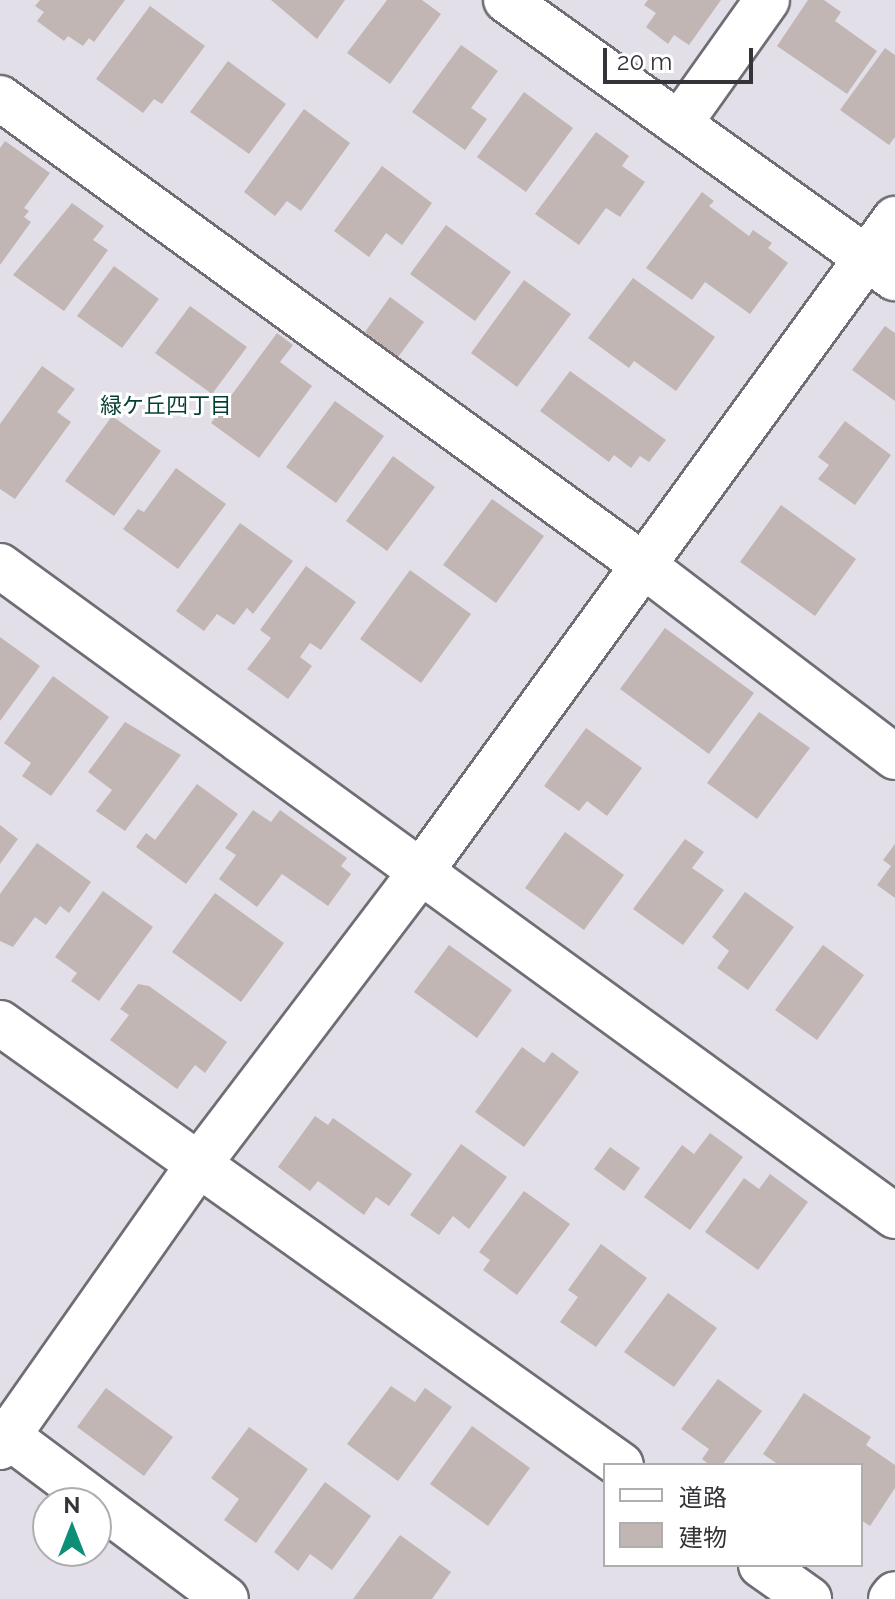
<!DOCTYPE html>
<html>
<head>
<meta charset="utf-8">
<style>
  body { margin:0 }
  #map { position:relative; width:895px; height:1599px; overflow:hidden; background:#e2dfe8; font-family:Raleway,"Noto Sans JP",sans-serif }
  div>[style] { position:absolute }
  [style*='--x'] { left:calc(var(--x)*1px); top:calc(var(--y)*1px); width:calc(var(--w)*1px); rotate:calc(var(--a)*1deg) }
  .building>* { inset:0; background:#c1b6b3 }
  .roads { filter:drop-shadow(2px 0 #706d75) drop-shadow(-2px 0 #706d75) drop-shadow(0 2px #706d75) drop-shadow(0 -2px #706d75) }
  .street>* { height:44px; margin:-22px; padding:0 22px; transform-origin:22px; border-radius:22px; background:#fff }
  span { translate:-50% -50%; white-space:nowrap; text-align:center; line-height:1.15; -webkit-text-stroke:6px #fff; paint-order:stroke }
  .neighbourhood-label { font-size:22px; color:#033e32 }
  .legend { position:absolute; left:603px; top:1463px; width:260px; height:104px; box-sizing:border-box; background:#fff; border:2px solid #aeadaf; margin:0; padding:10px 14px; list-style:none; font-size:24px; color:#353337 }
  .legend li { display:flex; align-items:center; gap:16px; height:40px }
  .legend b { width:40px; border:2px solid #aeadaf }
  .north { position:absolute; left:32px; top:1487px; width:80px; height:80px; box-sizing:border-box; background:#fff; border:2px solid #aeadaf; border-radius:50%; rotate:0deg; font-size:22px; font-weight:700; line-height:32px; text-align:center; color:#353337 }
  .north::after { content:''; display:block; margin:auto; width:28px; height:36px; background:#0d8f77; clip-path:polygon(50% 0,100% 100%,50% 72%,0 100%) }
  .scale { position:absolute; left:603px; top:48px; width:150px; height:36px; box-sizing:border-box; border:4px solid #353337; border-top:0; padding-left:10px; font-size:24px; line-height:28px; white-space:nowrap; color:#353337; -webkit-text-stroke:6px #fff; paint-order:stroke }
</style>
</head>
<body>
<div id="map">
  <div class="building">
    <div style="clip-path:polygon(40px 0,125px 0,94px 42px,89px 38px,83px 46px,68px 36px,64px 41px,37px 21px,44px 12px,35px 6px)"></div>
    <div style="clip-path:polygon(271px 0,345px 0,317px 39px)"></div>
    <div style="clip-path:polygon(387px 0,422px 0,441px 14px,390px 84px,347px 53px)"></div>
    <div style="clip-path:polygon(648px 0,721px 0,689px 45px,674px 35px,668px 44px,646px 27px,656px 13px,644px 5px)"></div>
    <div style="clip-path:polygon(808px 0,824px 0,841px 12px,835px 21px,877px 51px,847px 94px,777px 46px)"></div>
    <div style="clip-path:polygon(150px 6px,205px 46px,162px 104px,154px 99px,143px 113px,96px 79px)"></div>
    <div style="clip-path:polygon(461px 45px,498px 71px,471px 108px,487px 119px,465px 150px,412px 112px)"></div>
    <div style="clip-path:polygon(885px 48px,895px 55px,895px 137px,889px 145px,840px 110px)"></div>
    <div style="clip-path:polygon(228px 61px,286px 104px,249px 154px,190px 112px)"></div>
    <div style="clip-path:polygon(524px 92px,573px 128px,526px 192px,477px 157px)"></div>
    <div style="clip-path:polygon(304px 109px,350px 143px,301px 211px,287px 201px,275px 216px,244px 192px)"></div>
    <div style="clip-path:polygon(596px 132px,629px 156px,622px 166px,645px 182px,620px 217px,606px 208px,579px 245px,535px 214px)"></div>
    <div style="clip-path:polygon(5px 141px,50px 173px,24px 208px,29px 211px,24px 217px,31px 222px,0 265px,0 148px)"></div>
    <div style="clip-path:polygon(382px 166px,432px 203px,402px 245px,386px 233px,369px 257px,334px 231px)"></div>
    <div style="clip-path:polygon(702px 192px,714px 201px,709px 206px,749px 236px,753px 230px,772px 243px,768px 248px,788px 263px,750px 314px,705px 282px,692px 300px,646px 268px)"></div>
    <div style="clip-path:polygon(72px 203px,104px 226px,93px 240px,108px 250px,64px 311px,13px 275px)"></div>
    <div style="clip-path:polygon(446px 225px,511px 272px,475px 321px,410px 274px)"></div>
    <div style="clip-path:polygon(114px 266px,159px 299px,122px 348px,77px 316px)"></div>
    <div style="clip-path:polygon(633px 278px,715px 337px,676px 391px,634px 361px,629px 368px,588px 338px)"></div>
    <div style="clip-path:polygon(524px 280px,571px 314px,517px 387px,471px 353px)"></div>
    <div style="clip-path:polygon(390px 297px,424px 322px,398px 357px,365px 332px)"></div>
    <div style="clip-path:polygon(190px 306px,247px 347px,212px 394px,155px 353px)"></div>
    <div style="clip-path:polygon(885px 326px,895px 333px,895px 401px,852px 370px)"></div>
    <div style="clip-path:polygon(277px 333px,293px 345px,280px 362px,312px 386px,259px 458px,211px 423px)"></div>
    <div style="clip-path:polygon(42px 366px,75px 389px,57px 412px,71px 422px,15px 499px,0 489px,0 424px)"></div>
    <div style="clip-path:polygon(570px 371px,666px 440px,649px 462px,640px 456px,631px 468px,614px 455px,609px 462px,540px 411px)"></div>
    <div style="clip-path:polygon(335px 401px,384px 436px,336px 503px,286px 467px)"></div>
    <div style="clip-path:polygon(112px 416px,161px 451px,114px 516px,65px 481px)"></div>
    <div style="clip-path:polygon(845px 421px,891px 455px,855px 505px,818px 479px,829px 465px,818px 457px)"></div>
    <div style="clip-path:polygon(393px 456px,435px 487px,387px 551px,346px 521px)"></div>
    <div style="clip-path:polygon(176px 468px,226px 504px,178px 569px,123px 529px,138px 509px,144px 512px)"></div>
    <div style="clip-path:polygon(492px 499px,544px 536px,496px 603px,443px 565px)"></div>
    <div style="clip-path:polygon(781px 505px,856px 559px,815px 616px,740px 562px)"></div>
    <div style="clip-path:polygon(240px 523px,293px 561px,253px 614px,247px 608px,234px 625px,217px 614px,204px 631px,176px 611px)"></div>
    <div style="clip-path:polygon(306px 566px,356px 602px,321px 650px,310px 643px,300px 657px,312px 666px,288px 699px,247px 669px,271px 638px,260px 630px)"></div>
    <div style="clip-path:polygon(410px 570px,471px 614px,421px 683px,360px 639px)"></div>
    <div style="clip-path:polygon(665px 628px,754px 693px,709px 754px,620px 689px)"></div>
    <div style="clip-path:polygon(0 637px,40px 666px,0 721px)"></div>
    <div style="clip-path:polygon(53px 676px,109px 717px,51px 796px,22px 776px,31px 763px,4px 743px)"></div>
    <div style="clip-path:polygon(759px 712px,810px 748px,757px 819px,707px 783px)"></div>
    <div style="clip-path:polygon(125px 722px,181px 755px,125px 831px,96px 811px,112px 790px,88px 772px)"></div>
    <div style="clip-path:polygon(586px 728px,642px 768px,607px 816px,587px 801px,579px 811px,544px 786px)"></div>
    <div style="clip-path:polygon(197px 784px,238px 814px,186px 884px,136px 847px,146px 833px,155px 840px)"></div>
    <div style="clip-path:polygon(253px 810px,271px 822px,280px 810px,347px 858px,341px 866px,351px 874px,328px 906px,282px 874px,257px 907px,219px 879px,236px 855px,225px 848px)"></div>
    <div style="clip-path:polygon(0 825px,18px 839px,0 864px)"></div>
    <div style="clip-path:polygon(565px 832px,624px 875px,584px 930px,525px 888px)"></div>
    <div style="clip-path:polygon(685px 839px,704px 852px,692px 868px,724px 890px,683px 945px,633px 909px)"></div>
    <div style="clip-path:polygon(37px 843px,91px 882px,69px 913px,60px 906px,46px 925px,35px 917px,13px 947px,0 941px,0 894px)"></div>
    <div style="clip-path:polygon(895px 844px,895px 898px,877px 885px,891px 866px,883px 860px)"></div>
    <div style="clip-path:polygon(103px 891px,153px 927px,99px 1001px,71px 981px,77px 973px,55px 957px)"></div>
    <div style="clip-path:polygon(745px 892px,794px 927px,748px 990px,717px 968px,729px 951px,712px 937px)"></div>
    <div style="clip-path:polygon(215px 893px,284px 943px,241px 1002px,172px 952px)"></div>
    <div style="clip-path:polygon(449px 945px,512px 990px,477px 1038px,414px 992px)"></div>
    <div style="clip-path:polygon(823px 945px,864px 975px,817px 1040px,775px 1010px)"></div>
    <div style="clip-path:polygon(138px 984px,149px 986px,227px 1042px,205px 1073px,195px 1065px,177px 1089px,110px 1040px,129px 1015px,120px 1009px)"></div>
    <div style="clip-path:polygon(522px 1047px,544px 1063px,552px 1052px,579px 1072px,524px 1147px,475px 1112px)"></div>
    <div style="clip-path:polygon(315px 1116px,328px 1125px,333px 1118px,412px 1174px,389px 1206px,376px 1197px,364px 1215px,318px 1181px,310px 1191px,278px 1167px)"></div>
    <div style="clip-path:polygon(710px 1133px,743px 1157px,690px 1230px,644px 1197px,682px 1145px,694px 1154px)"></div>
    <div style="clip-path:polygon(461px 1144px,507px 1177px,469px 1229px,453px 1216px,439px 1235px,410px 1215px)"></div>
    <div style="clip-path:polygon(610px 1147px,640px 1168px,624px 1191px,594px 1169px)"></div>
    <div style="clip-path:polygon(770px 1174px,808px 1202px,758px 1270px,705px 1232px,744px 1178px,759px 1189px)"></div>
    <div style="clip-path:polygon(524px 1191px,570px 1224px,517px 1295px,483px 1270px,490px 1260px,479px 1252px)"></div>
    <div style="clip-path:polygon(601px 1244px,647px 1278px,596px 1347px,560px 1322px,578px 1297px,568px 1290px)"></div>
    <div style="clip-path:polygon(668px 1293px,717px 1328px,674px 1387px,624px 1352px)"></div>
    <div style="clip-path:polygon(718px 1379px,762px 1411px,722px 1465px,710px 1465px,702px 1459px,709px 1449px,681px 1429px)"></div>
    <div style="clip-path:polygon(391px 1386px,415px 1402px,425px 1388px,452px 1407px,398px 1481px,347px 1444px)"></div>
    <div style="clip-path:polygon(106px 1388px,173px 1437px,144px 1476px,77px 1427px)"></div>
    <div style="clip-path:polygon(804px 1393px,871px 1437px,866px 1445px,895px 1465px,895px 1488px,870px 1526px,861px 1520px,861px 1465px,779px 1465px,763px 1454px)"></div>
    <div style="clip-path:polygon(472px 1426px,530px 1468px,488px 1526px,430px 1484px)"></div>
    <div style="clip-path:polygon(249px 1427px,308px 1469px,256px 1543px,224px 1520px,239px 1499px,211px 1478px)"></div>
    <div style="clip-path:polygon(325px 1482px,371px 1516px,332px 1570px,310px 1554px,298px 1571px,274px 1552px)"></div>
    <div style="clip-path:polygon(400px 1535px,451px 1572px,432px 1599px,353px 1599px)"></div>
  </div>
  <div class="roads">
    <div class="street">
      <div style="--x:506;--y:0;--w:478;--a:35.6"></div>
      <div style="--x:0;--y:98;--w:795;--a:35.99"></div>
      <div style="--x:643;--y:565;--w:317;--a:37.3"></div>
      <div style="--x:679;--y:124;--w:152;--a:-54.6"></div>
      <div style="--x:0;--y:566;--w:1106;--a:35.99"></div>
      <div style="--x:0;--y:1023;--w:762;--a:35.44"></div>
      <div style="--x:0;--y:1430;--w:282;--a:36.8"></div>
      <div style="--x:0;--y:1447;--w:346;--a:-54.9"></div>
      <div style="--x:199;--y:1164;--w:364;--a:-52.8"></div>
      <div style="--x:419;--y:874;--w:810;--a:-53.99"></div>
      <div style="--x:761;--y:1565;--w:59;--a:35.3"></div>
      <div style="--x:891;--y:1599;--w:6;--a:-51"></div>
    </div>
  </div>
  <div class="neighbourhood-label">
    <span style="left:166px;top:406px">緑ケ丘四丁目</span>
  </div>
  <ul class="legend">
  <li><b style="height:10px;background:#fff"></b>道路</li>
  <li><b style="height:22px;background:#c1b6b3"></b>建物</li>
  </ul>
  <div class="north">N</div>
  <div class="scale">20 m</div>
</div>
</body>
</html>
